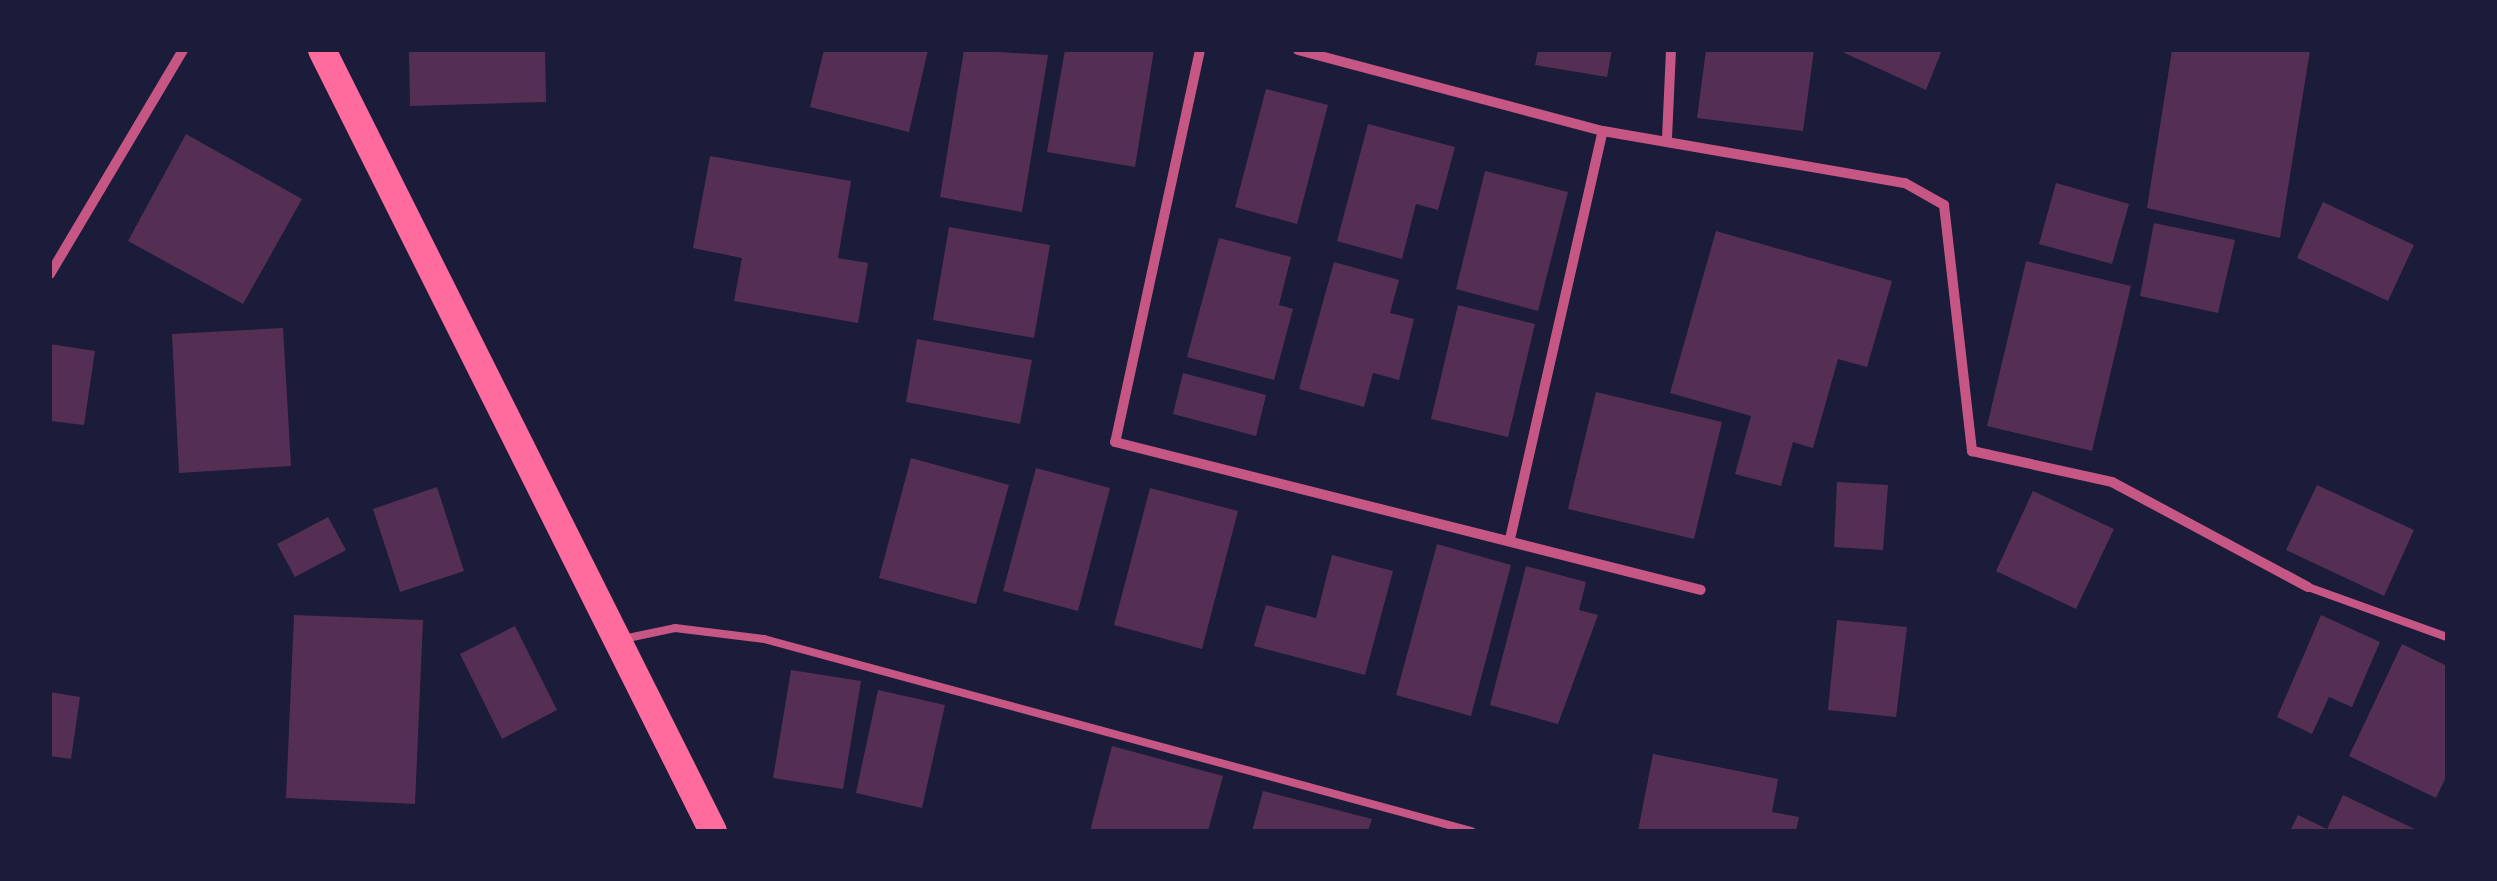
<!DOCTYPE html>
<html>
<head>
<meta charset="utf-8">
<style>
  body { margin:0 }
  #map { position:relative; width:2497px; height:881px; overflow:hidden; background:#1b1b3a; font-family:"Titillium Web",sans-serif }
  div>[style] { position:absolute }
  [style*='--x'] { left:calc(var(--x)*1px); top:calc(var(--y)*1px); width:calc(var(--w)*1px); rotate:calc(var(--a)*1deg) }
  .building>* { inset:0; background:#542f53 }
  .service>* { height:8px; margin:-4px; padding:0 4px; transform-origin:4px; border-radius:4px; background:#c65784 }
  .minor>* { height:10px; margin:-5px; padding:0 5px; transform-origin:5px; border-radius:5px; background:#c65784 }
  .trunk>* { height:28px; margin:-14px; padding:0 14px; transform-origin:14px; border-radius:14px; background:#ff6b9d }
  span { translate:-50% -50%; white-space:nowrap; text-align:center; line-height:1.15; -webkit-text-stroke:9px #1b1b3a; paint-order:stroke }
  .frame { position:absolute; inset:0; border:52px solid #1b1b3a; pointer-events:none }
</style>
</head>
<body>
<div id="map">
  <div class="building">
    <div style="clip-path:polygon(409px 50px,545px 50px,546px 102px,410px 106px)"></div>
    <div style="clip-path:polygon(824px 50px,928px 50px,909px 132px,810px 107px)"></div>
    <div style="clip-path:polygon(964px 50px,1048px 55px,1022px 212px,940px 197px)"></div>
    <div style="clip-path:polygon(1065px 50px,1154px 50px,1135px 167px,1047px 152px)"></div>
    <div style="clip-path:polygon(1538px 50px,1612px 50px,1607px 77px,1535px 65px)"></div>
    <div style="clip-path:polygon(1706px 50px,1814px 50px,1803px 131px,1697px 118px)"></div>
    <div style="clip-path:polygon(1838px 50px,1942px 50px,1926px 90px)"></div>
    <div style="clip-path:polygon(2172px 50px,2310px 50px,2280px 238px,2147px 208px)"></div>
    <div style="clip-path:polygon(1266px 89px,1328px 105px,1297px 224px,1235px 207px)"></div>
    <div style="clip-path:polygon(1368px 124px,1455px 147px,1438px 210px,1416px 204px,1402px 259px,1337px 241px)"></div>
    <div style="clip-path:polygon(186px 134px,302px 199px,243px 304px,128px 241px)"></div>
    <div style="clip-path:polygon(710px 156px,851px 181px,838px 258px,868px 263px,858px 323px,734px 301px,742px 258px,693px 248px)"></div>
    <div style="clip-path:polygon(1485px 171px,1568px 192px,1538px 311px,1456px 289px)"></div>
    <div style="clip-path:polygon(2056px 183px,2129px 204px,2112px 264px,2039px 244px)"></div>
    <div style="clip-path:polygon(2323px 202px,2414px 245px,2388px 301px,2297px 258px)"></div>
    <div style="clip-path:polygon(2154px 223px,2235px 240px,2218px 313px,2140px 296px)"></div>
    <div style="clip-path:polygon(949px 227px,1050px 245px,1034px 338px,933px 320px)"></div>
    <div style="clip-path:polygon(1716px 231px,1892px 281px,1867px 367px,1838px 359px,1813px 448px,1793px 442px,1781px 486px,1735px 474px,1751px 416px,1670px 393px)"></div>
    <div style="clip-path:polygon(1219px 238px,1291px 257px,1279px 305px,1293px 309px,1274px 380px,1187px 357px)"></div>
    <div style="clip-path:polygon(2026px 261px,2131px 286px,2092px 451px,1987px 426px)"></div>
    <div style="clip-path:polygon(1334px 262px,1399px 280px,1390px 313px,1414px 319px,1399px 380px,1373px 373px,1364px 407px,1299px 389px)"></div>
    <div style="clip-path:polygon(1458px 305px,1535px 324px,1508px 437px,1431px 419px)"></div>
    <div style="clip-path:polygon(283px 328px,291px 466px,179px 473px,172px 334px)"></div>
    <div style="clip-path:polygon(917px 339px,1032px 360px,1020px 424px,906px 402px)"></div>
    <div style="clip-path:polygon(50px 344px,95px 351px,84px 425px,50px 421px)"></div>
    <div style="clip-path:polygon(1183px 373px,1266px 395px,1256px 436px,1173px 414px)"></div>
    <div style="clip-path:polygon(1596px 392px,1722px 422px,1694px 539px,1568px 509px)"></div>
    <div style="clip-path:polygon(911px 458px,1009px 485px,976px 604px,879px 578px)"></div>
    <div style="clip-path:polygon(1036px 468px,1110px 488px,1078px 611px,1003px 591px)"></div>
    <div style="clip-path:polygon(1837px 482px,1888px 485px,1883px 550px,1834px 547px)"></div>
    <div style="clip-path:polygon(2317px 485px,2414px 530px,2384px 596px,2286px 550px)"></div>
    <div style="clip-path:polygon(437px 487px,464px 571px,400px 592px,373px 509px)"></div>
    <div style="clip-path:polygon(1150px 488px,1238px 511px,1202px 649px,1114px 625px)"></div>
    <div style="clip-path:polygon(2033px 491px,2114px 529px,2076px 609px,1996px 571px)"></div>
    <div style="clip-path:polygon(328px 517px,346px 550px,295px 577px,277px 544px)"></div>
    <div style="clip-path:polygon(1437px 544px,1511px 565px,1471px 716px,1396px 695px)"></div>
    <div style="clip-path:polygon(1332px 555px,1393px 571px,1365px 675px,1254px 646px,1266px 605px,1316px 618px)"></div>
    <div style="clip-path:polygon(1526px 566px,1586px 582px,1579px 610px,1598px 615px,1558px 724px,1490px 705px)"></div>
    <div style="clip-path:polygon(294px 615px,423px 620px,415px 804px,286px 798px)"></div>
    <div style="clip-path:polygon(2321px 615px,2380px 642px,2352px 707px,2329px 697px,2312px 734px,2277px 717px)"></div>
    <div style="clip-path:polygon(1837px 620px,1907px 627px,1896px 717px,1828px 710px)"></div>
    <div style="clip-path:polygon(515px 626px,557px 710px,502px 739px,460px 654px)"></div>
    <div style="clip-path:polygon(2402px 644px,2447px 666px,2447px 775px,2436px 798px,2349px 756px)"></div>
    <div style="clip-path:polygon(791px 670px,861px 681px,843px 789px,773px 778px)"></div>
    <div style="clip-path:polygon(878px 690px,945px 705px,922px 808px,856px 793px)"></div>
    <div style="clip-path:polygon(50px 692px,80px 697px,71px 759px,50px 756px)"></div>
    <div style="clip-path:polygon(1112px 746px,1223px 776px,1208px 831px,1090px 831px)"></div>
    <div style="clip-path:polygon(1653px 754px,1778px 779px,1772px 812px,1799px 817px,1796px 831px,1638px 831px)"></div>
    <div style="clip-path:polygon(1263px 791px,1372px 819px,1368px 831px,1252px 831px)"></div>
    <div style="clip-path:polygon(2343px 795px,2419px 831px,2290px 831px,2298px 815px,2327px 829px)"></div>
  </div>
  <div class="service">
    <div style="--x:2308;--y:587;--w:148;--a:19.8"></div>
    <div style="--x:623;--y:639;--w:53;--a:-11.9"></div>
    <div style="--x:675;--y:628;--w:90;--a:7"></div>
    <div style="--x:764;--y:639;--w:733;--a:15.19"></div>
  </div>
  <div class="minor">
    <div style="--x:1200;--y:50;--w:401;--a:102.2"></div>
    <div style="--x:1115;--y:442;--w:604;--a:14.17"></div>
    <div style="--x:1298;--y:50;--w:316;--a:14.9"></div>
    <div style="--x:1603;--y:131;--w:306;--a:9.8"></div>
    <div style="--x:1905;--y:183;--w:45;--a:29.4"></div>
    <div style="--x:1944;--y:205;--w:248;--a:83.5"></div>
    <div style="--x:1972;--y:451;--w:143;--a:12.5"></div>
    <div style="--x:2112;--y:482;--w:222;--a:28.2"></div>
    <div style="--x:1667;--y:138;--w:88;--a:-87.4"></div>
    <div style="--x:50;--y:274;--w:261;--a:-59.3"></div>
    <div style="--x:1510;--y:539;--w:418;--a:-77.2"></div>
  </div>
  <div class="trunk">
    <div style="--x:322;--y:50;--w:873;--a:63.41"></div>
  </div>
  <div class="frame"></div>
</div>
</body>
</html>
